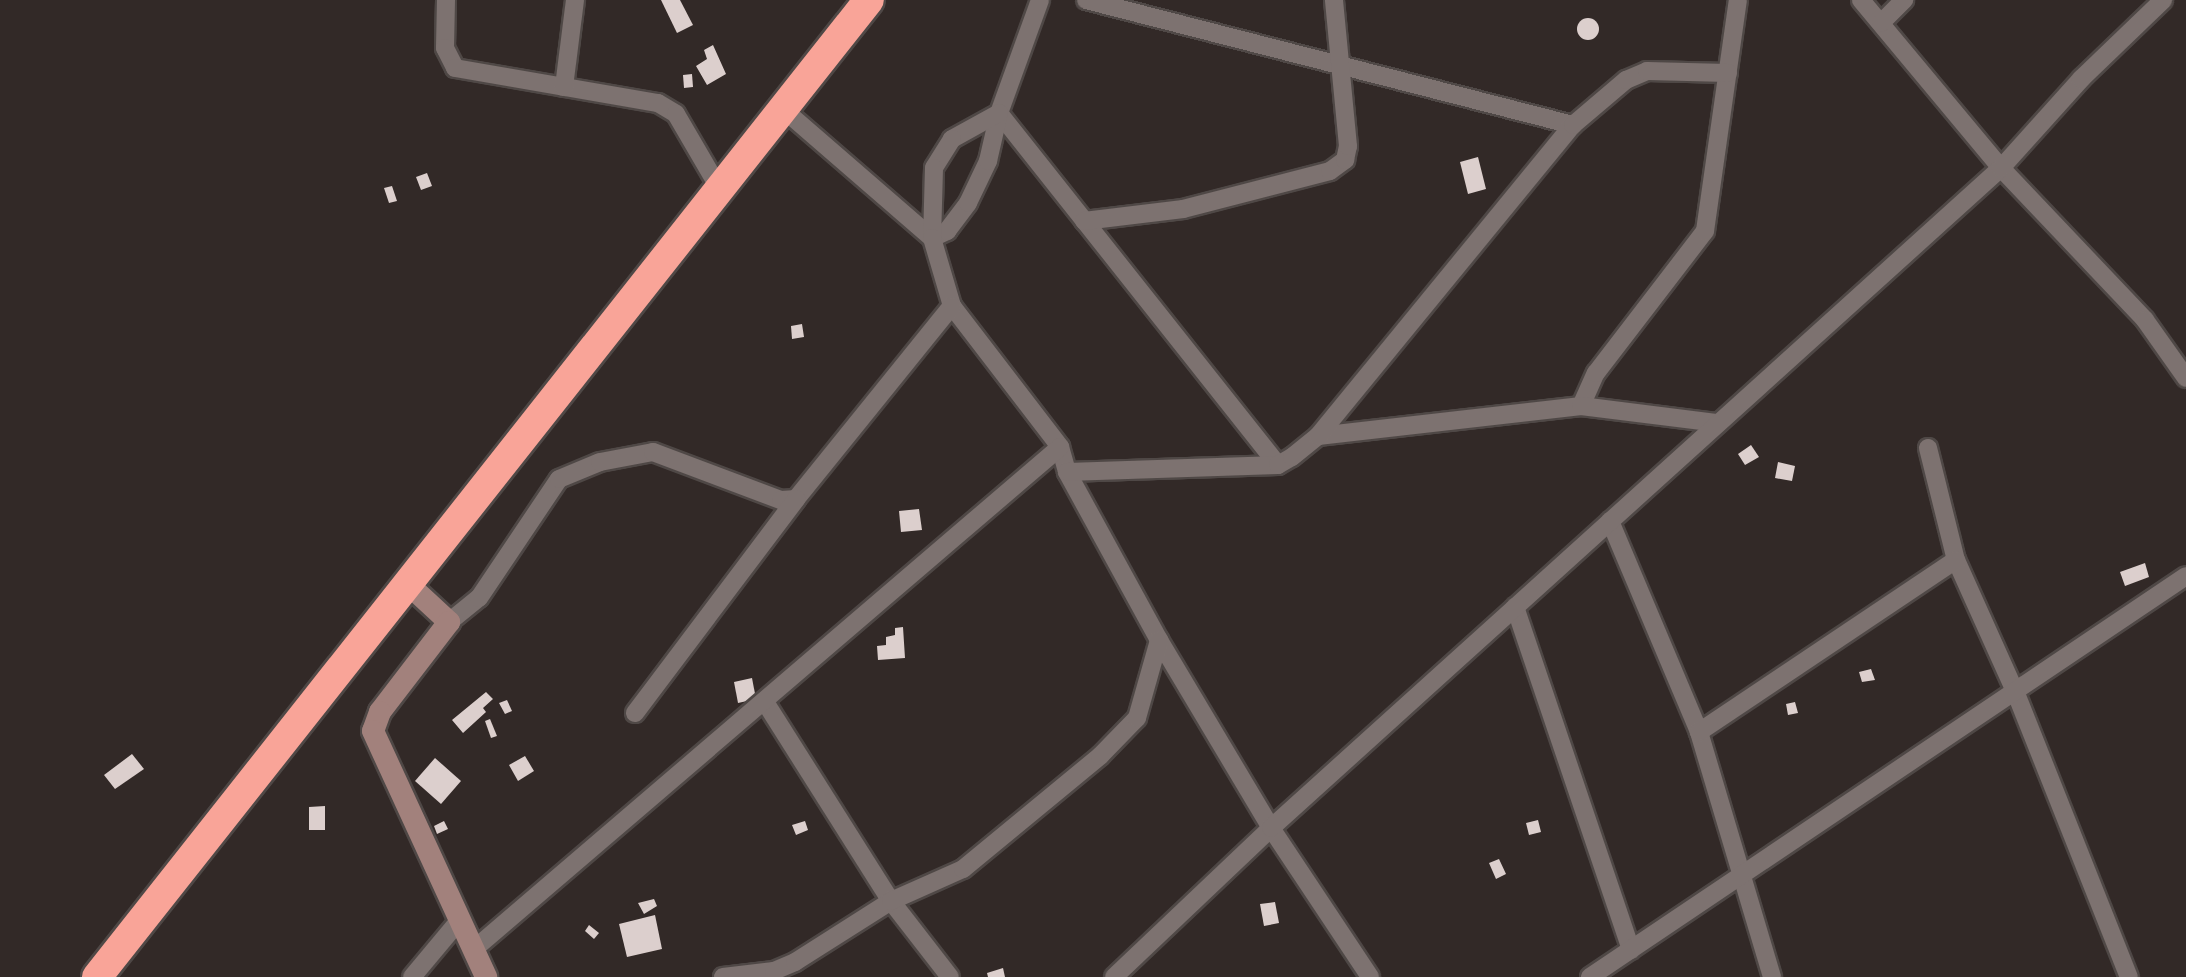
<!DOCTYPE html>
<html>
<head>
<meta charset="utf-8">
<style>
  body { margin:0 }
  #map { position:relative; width:2186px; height:977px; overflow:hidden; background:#322927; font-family:Lora,serif }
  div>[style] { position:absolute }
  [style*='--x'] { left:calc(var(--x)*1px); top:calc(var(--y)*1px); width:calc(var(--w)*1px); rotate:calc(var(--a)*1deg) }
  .building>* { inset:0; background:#dccfcd }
  .round { border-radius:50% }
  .roads { filter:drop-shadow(2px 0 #4f4846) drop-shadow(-2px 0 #4f4846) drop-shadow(0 2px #4f4846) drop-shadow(0 -2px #4f4846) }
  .street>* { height:18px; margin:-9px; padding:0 9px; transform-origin:9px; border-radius:9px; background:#7d7270 }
  .secondary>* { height:22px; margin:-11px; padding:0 11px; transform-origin:11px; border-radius:11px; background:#a2817c }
  .highway>* { height:30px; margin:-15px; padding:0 15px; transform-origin:15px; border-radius:15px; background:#f9a498 }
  span { translate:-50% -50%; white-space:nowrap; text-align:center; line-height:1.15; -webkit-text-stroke:10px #281f1e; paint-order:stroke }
</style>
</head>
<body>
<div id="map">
  <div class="building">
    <div style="clip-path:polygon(661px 0,680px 0,693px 25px,677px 33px)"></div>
    <div class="round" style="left:1577px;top:18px;width:22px;height:22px"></div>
    <div style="clip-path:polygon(713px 45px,726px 74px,707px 85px,696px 66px,707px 59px,704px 50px)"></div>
    <div style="clip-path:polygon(692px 74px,693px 87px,684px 88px,683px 75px)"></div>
    <div style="clip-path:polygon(1478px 157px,1486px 189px,1468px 194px,1460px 162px)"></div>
    <div style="clip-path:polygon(427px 173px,432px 186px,421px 190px,416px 177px)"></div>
    <div style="clip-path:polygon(392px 186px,397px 201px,389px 203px,384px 188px)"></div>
    <div style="clip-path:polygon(802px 324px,804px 337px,792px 339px,791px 326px)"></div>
    <div style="clip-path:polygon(1751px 445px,1759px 457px,1745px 465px,1738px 454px)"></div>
    <div style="clip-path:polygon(1778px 462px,1795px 466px,1792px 481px,1775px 478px)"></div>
    <div style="clip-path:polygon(919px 509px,922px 530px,901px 532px,899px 511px)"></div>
    <div style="clip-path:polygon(2145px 563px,2149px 577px,2125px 586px,2120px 572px)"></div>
    <div style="clip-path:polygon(903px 627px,905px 658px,878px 660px,877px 646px,886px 645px,886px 637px,895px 635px,895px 628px)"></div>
    <div style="clip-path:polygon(1871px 669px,1875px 680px,1862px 682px,1859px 672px)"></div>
    <div style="clip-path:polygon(752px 678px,756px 699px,738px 703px,734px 682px)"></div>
    <div style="clip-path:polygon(486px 692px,493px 699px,483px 708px,486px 712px,463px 733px,452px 720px)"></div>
    <div style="clip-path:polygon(507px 700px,512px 711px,505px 714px,499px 703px)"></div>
    <div style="clip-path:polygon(1795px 702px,1798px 713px,1788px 715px,1786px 704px)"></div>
    <div style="clip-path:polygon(490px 719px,497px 736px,491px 738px,485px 721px)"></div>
    <div style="clip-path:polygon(132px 754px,144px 769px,115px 789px,104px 775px)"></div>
    <div style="clip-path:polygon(525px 756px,534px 771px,518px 781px,509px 765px)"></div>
    <div style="clip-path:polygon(435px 758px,461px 781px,441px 804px,415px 781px)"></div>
    <div style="clip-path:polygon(325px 806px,325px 830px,309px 830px,309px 807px)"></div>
    <div style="clip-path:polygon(1538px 820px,1541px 832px,1529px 835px,1526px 823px)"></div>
    <div style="clip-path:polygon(444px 821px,448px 829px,437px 834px,434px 826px)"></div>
    <div style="clip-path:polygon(805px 821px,808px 830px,796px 835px,792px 825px)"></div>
    <div style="clip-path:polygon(1499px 859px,1506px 874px,1496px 879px,1489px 863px)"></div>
    <div style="clip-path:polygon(654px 899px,657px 906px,644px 914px,638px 903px)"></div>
    <div style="clip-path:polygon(1275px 902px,1279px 923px,1264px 926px,1260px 904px)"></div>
    <div style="clip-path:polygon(655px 915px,662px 949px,627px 957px,619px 924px)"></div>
    <div style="clip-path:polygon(589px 925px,599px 933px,594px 939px,585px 931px)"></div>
    <div style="clip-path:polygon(1003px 968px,1005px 977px,988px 977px,987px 973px)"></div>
  </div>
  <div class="roads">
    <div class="street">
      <div style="--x:446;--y:0;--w:48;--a:91.2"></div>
      <div style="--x:445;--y:48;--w:22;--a:63"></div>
      <div style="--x:455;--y:68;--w:206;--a:9.8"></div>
      <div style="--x:658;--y:103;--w:21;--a:31"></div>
      <div style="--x:676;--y:114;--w:86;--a:59.8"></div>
      <div style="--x:1040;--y:0;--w:120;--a:109.9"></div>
      <div style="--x:999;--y:113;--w:449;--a:51.6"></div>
      <div style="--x:1086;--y:0;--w:503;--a:14.4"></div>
      <div style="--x:1861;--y:0;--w:219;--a:50.2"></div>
      <div style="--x:2001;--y:168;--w:209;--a:46.5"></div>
      <div style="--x:2145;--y:320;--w:71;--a:54.7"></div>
      <div style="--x:1881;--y:23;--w:33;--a:-45"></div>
      <div style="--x:564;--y:87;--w:88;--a:-82.8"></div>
      <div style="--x:783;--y:109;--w:197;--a:40.9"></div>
      <div style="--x:932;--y:238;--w:17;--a:-25"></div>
      <div style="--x:947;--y:231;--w:35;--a:-53"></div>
      <div style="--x:968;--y:203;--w:47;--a:-64.5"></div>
      <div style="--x:988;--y:161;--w:49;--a:-77.1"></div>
      <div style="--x:999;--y:113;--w:54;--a:151"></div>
      <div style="--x:952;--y:139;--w:34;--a:122"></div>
      <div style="--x:934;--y:168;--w:70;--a:91.6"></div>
      <div style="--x:932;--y:238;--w:71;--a:73.6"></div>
      <div style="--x:952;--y:306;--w:178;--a:52.5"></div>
      <div style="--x:1060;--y:447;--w:26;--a:74"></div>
      <div style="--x:1067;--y:472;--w:192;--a:61.3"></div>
      <div style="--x:1159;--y:640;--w:219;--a:59.2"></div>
      <div style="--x:1271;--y:828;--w:179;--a:56.4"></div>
      <div style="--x:1084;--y:221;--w:100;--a:-6.9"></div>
      <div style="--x:1183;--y:209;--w:152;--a:-14.5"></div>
      <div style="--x:1330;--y:171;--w:19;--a:-36"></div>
      <div style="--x:1345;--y:160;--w:14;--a:-78"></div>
      <div style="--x:1348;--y:146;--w:147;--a:-95.5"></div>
      <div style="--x:1581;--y:406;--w:36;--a:-66"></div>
      <div style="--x:1596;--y:373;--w:179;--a:-52.5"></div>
      <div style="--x:1705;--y:231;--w:233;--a:-81.9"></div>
      <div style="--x:1318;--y:436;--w:265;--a:-6.5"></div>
      <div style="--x:1581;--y:406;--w:138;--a:7.1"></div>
      <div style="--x:1928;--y:448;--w:115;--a:76"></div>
      <div style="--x:1956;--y:560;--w:144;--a:65.8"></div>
      <div style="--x:2015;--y:691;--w:308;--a:68.3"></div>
      <div style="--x:1067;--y:472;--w:211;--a:-1.9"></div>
      <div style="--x:1278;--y:465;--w:16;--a:-30"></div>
      <div style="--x:1292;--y:457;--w:33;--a:-39"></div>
      <div style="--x:1318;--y:436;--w:402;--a:-50.7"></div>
      <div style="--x:1573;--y:125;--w:70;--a:-40.3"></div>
      <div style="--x:1626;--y:80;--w:23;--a:-23"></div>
      <div style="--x:1647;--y:71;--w:81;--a:1.4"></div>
      <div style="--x:1610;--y:521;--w:229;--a:67.1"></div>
      <div style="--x:1699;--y:732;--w:256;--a:73.4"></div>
      <div style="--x:1515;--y:607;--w:362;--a:71.3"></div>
      <div style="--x:449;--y:622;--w:38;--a:-39"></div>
      <div style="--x:479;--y:598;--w:143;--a:-56.1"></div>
      <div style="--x:559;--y:479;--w:44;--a:-22.5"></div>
      <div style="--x:600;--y:462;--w:54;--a:-10.7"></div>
      <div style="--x:653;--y:452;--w:137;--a:20.6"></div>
      <div style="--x:781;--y:500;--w:15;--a:-4"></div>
      <div style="--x:796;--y:499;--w:248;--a:-51.1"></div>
      <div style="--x:765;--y:702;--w:236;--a:57.7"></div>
      <div style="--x:891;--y:901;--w:96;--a:52.2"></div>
      <div style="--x:635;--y:713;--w:268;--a:-53"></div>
      <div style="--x:1699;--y:732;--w:309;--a:-33.8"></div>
      <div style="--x:473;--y:950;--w:773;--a:-40.59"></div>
      <div style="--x:412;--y:977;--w:72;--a:-50.1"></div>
      <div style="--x:723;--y:977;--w:51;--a:-6.7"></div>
      <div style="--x:774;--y:971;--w:23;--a:-23"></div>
      <div style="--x:795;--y:962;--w:114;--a:-32.4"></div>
      <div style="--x:891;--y:901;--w:79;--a:-24"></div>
      <div style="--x:963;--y:869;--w:178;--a:-39.5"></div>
      <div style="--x:1100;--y:756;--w:53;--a:-45.8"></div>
      <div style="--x:1137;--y:718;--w:81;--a:-74.2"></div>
      <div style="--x:1114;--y:977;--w:216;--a:-43.5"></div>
      <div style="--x:1271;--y:828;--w:984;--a:-42.12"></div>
      <div style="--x:2001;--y:168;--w:120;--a:-48"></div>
      <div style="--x:2081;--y:79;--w:114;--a:-43.9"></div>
      <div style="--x:1590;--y:977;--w:718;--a:-33.93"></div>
    </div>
    <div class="secondary">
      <div style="--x:408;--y:584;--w:56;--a:42.8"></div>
      <div style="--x:449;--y:622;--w:113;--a:127.5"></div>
      <div style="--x:380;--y:712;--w:20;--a:110"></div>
      <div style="--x:373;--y:731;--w:271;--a:65.3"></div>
    </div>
    <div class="highway">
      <div style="--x:97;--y:977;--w:1245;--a:-51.69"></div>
    </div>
  </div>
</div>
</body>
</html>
